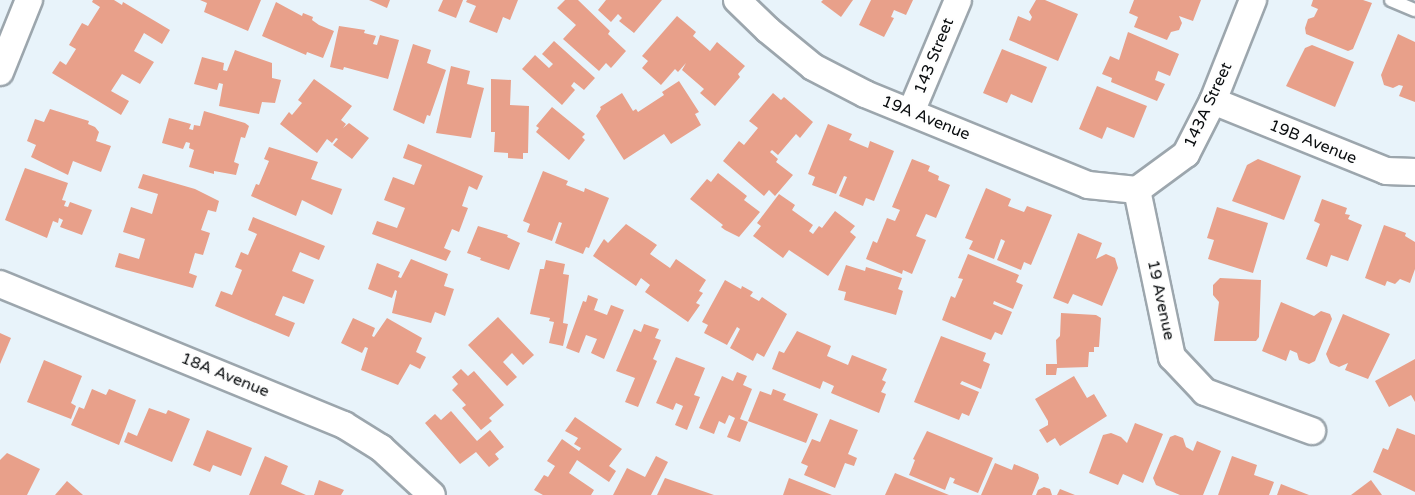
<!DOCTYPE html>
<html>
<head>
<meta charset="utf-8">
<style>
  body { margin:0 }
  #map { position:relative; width:1415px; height:495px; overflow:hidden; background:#e8f3fa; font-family:"Varela Round",sans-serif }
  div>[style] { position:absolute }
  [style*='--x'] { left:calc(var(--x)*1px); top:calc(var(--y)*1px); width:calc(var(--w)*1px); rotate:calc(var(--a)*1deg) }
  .building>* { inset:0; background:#e8a08a }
  .roads { filter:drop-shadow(2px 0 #9ca6ad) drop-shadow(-2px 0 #9ca6ad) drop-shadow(0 2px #9ca6ad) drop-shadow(0 -2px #9ca6ad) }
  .lane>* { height:12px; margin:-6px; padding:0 6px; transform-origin:6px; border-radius:6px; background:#fff }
  .street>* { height:26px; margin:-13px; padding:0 13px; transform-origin:13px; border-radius:13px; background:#fff }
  span { translate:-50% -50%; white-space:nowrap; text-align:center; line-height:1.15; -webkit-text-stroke:4.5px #fefefe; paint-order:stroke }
  .street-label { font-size:16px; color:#0a0d0f }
</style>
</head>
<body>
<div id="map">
  <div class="building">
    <div style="clip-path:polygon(93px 0,114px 0,122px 5px,123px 2px,170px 30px,162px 44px,144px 33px,134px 51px,154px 62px,140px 84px,122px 74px,111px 91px,129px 101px,121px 115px,52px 73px,60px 61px,66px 65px,76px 49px,69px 45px,82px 23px,88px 26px,100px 7px,92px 2px)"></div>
    <div style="clip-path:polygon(200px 0,261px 0,248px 31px,204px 12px,207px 3px)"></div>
    <div style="clip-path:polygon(369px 0,390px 0,387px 8px)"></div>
    <div style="clip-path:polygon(443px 0,463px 0,456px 18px,438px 11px)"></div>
    <div style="clip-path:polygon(467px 0,518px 0,510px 20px,503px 17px,497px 33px,469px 22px,476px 6px,466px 2px)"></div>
    <div style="clip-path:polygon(565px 0,578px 0,610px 31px,608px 34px,626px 51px,611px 68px,606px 63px,599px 71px,563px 39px,576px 25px,557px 8px)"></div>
    <div style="clip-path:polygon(606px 0,662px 0,634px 33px,619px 21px,622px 18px,618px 14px,611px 22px,598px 10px)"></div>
    <div style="clip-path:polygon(823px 0,853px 0,841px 17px,821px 2px)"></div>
    <div style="clip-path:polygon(871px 0,913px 0,906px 15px,894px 10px,891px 17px,894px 18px,884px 37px,859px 25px)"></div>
    <div style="clip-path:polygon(1036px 0,1045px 0,1078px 14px,1058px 61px,1009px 40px,1018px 16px,1030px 21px,1032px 17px,1029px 12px)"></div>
    <div style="clip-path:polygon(1134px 0,1201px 0,1193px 21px,1179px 16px,1182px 23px,1179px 30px,1171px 32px,1167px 40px,1134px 27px,1138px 17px,1129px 13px)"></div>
    <div style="clip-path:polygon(1313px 0,1363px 0,1372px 3px,1353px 49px,1348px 51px,1306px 34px,1305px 28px,1308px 19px,1314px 17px,1318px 9px,1311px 6px)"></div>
    <div style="clip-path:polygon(276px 2px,302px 16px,303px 13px,313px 17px,312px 20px,319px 25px,334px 31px,323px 58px,307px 52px,306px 55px,262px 36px)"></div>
    <div style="clip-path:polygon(677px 16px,696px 32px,693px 36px,710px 51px,717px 42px,745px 66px,738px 74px,740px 77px,715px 106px,700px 93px,704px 89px,682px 70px,686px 63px,678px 72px,675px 69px,661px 85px,642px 68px,648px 61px,642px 56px)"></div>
    <div style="clip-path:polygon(339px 26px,365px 30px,364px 33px,376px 36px,373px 44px,377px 45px,380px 35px,399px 40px,388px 79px,344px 67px,343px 70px,330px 67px)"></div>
    <div style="clip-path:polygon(1128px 32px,1179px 54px,1170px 76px,1158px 71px,1155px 80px,1165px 84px,1157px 101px,1111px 82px,1112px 78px,1102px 74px,1110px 56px,1119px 60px)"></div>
    <div style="clip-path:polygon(1398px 34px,1415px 42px,1415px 102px,1399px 96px,1403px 86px,1399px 85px,1393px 88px,1384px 85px,1381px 75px)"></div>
    <div style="clip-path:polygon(554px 41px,595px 78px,584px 90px,574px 82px,571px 86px,575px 90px,562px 105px,522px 69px,535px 55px,549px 68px,553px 64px,542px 54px)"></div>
    <div style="clip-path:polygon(413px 44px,431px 50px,427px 63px,446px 70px,430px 116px,427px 115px,424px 124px,393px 110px)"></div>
    <div style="clip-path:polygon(1312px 45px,1354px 62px,1335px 107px,1286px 86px,1305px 48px)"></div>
    <div style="clip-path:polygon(1002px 49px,1047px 67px,1032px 103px,1011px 94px,1007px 103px,983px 93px)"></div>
    <div style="clip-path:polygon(235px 50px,272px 63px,272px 78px,281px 80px,275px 103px,262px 102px,259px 114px,219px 106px,223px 84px,219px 83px,217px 90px,194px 84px,202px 57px,224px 63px,223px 70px,227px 71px)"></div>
    <div style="clip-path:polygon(451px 66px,470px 71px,467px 84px,484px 88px,471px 138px,436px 133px)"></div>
    <div style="clip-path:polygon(314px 79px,352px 106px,341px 120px,346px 124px,343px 128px,349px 123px,369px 138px,352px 159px,333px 145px,338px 139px,336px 138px,332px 143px,327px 139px,317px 153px,280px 124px,289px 112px,292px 115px,302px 103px,298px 100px)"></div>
    <div style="clip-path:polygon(491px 79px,511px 80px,510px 105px,529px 106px,528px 153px,523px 153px,523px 159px,508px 158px,508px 153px,494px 152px,495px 132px,491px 132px)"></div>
    <div style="clip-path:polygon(679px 81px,699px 112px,695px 114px,701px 125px,671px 144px,664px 134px,624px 160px,596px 116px,601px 109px,600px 107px,622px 93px,633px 111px,636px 109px,638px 112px,664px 95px,662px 92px)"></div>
    <div style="clip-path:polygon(1097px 86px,1147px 106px,1134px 138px,1107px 127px,1102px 139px,1079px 129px)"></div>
    <div style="clip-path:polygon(773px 93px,781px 100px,784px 97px,813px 122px,800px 138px,796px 134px,778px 155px,772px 150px,770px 152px,778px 159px,776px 162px,793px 175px,775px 196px,769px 190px,764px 196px,723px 161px,739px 141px,744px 145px,758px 128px,749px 121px)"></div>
    <div style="clip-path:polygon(552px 107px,585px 134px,582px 137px,585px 140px,569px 160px,536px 132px,539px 128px,536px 126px)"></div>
    <div style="clip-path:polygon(50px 109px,89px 121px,88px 124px,95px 127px,99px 132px,96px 141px,111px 146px,101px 172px,73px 161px,68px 175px,31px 157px,36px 145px,27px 141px,35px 119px,44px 122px)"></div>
    <div style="clip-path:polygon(204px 111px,245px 123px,249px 126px,245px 138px,241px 137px,234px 162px,239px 164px,236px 175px,214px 171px,214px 174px,189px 167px,194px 150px,189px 148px,190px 143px,186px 142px,183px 149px,162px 143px,169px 118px,191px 124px,189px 129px,193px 130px,194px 125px,200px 126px)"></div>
    <div style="clip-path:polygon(828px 124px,852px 134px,849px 140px,868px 148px,870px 141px,894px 151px,874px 201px,866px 198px,863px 206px,839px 196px,847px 177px,844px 176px,836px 194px,812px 185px,815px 177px,808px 174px)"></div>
    <div style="clip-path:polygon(408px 144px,483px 176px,477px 190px,469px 186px,462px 206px,468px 208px,459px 232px,452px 229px,444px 248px,451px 251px,446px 261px,372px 234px,377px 221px,397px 228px,405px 208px,384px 200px,393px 177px,414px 185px,422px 165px,403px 158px)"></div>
    <div style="clip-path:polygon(269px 147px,318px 162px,311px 179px,342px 189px,332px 215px,302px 200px,296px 216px,251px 196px,256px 184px,259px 185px,269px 161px,264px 159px)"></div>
    <div style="clip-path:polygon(912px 159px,930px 166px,928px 171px,939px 176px,938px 180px,950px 185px,936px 218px,926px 214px,916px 236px,926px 240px,912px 274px,903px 270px,902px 274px,866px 259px,873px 241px,877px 243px,887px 218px,895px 221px,900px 210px,892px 207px)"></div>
    <div style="clip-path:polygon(1258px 159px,1301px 176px,1284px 220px,1232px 201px,1247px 165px)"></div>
    <div style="clip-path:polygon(25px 168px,68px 183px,62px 200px,66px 201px,64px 206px,68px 207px,70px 202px,92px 210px,82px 235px,60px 227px,63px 220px,59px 218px,58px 223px,53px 221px,47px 238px,5px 220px)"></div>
    <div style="clip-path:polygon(543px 171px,568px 181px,566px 185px,584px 192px,585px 188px,609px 198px,589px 248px,586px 247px,583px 254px,555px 243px,562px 223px,559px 222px,552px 241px,527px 232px,530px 224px,523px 221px)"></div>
    <div style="clip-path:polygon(718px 173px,747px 196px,744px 200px,760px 212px,739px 237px,725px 230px,721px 227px,723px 225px,690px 199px,707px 179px,711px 182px)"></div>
    <div style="clip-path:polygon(143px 174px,195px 189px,219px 201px,216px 212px,208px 210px,201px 230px,210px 233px,203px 255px,195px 253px,189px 273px,197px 276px,193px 288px,115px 267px,119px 253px,139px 259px,145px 239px,123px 232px,131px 207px,152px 214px,158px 194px,138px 188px)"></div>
    <div style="clip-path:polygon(986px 188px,1011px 199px,1008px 206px,1024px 212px,1027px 206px,1052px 215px,1031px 265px,1024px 262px,1021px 270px,997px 260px,1005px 241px,1001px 239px,994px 259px,969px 249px,973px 241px,965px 238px)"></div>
    <div style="clip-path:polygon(779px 194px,795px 205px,792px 210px,813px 225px,809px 231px,813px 234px,819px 226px,822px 228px,835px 211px,855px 226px,850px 232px,856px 237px,828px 276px,789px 250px,783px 258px,753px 236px,761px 226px,757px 223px)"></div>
    <div style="clip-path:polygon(1322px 199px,1347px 208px,1345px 214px,1350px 215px,1348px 219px,1362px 225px,1348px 261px,1331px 255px,1327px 267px,1306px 259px,1320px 224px,1314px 221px)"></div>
    <div style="clip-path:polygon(1217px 207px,1268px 223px,1253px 273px,1208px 259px,1214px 240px,1207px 238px)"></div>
    <div style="clip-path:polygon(253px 217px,325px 246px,319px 260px,300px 252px,292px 271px,314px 280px,304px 304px,283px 296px,275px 315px,295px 323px,289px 337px,215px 306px,221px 291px,232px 295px,242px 270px,235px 267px,241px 252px,248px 255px,257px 234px,248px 230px)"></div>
    <div style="clip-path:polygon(626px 224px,657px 245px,650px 254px,670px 268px,676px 259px,706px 280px,699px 291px,703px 293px,696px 303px,700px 305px,688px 322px,645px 292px,650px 285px,641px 278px,636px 286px,593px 256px,604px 239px,608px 243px)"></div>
    <div style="clip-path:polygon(1384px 225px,1406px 233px,1405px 236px,1415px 242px,1415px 269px,1410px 283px,1400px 279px,1395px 284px,1387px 281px,1385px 286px,1365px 278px)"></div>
    <div style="clip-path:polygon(478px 226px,508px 235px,507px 237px,520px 243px,509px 270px,480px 260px,481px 258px,467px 253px)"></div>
    <div style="clip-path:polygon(1078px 233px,1102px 243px,1096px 259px,1106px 254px,1115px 258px,1118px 268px,1102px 306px,1073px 294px,1068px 304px,1053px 298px)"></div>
    <div style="clip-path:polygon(968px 254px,1019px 275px,1016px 282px,1023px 285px,1013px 309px,994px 301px,993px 304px,1012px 312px,1002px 335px,995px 332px,991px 340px,942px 320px,951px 296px,955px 298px,963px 279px,958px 278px)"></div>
    <div style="clip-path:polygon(411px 259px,448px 274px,444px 286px,454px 289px,445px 316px,435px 312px,431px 323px,392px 313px,397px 291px,395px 290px,392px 298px,368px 289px,377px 263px,400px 272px,398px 277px,401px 278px)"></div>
    <div style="clip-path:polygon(546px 260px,565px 264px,563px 274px,569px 275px,563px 323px,568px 324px,563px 346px,549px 343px,554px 322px,549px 321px,550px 318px,530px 314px,540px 269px,544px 269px)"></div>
    <div style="clip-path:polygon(846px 265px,865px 271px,866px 267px,902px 278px,898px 289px,903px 291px,896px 315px,844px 300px,846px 292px,838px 290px)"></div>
    <div style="clip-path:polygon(1220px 278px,1261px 280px,1259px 337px,1256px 341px,1214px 341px,1219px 302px,1213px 295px,1213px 285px)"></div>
    <div style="clip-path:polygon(725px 280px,741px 289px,742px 286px,753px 292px,750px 296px,759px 301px,762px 297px,787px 314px,764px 357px,757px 353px,753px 361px,730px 348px,740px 329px,737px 327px,727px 345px,704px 333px,708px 325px,702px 322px)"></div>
    <div style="clip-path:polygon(588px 295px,598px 299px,594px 310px,607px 315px,611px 305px,624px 310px,604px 359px,591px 353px,597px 339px,586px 335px,579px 353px,566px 348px,583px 301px,586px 302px)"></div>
    <div style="clip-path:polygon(1281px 302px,1314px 316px,1321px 311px,1330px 314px,1332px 319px,1315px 361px,1309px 364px,1299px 360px,1297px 353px,1290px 350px,1286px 361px,1262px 351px)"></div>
    <div style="clip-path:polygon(1061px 313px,1096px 315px,1101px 318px,1099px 347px,1094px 347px,1094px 352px,1089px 352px,1088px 367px,1057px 368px,1056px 375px,1046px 375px,1046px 364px,1057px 364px,1056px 340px,1060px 336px)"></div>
    <div style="clip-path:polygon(1343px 314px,1390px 334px,1368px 379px,1345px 370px,1348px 363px,1339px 367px,1330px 363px,1326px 354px)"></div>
    <div style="clip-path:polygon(498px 317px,534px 355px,523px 365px,512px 353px,503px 362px,517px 377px,507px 386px,468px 345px)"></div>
    <div style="clip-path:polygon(353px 318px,375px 328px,372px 336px,374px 337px,387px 318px,422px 338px,416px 352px,426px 357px,420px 369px,410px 364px,398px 385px,361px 370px,368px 348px,365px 347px,362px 353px,341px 343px)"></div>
    <div style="clip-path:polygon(644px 324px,659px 329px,655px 338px,661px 340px,653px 359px,657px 361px,638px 407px,625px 402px,635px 378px,616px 371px,634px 329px,641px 332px)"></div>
    <div style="clip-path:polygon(797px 331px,831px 346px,827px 356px,848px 365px,852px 355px,887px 369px,882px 380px,886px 382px,881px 392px,886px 394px,879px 413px,831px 393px,834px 386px,823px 381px,820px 389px,772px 369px,779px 351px,784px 353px)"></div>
    <div style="clip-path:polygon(0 333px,11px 338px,0 364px)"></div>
    <div style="clip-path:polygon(941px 336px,986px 353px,983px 361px,990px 364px,981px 389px,962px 381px,960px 384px,979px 392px,969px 416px,962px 413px,959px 420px,914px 402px)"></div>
    <div style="clip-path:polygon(676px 357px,705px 368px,694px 395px,700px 397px,687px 430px,675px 425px,683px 406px,676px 403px,673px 410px,656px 403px)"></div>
    <div style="clip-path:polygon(1415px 359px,1415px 402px,1411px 395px,1389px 407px,1375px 381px)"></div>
    <div style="clip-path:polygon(44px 360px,82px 376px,71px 403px,76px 406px,71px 419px,27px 402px)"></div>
    <div style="clip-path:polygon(461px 369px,468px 376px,474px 371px,504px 405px,489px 418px,492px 421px,481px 430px,462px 408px,466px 405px,452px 390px,458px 384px,452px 377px)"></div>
    <div style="clip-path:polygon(737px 372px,747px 376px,743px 385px,752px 389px,740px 419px,748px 422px,740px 442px,727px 437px,735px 418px,729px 415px,725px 424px,719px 421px,714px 434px,699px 428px,722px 376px,733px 381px)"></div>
    <div style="clip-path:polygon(1074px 376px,1087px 398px,1094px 394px,1107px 416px,1060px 446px,1055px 438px,1047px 443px,1039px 430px,1048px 425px,1048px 421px,1035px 399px)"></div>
    <div style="clip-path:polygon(92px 389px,106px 395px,109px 389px,136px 400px,119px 445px,71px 425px,79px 407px,84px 409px)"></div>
    <div style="clip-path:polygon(773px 389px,786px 394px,783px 400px,818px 414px,806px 443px,748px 421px,760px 391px,771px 395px)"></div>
    <div style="clip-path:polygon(149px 408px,166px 414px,168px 410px,190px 419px,172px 462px,124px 442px,128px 432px,137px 436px)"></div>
    <div style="clip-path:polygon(451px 411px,477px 441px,490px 430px,504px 447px,495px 454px,499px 459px,489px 467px,476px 452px,460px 464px,425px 423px,435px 414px,441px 420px)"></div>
    <div style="clip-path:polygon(575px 417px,622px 449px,609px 466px,616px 471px,609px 482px,577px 460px,569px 473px,594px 490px,591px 495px,543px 495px,534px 490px,544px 475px,548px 477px,555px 466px,547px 461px,562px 439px,579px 451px,581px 448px,574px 444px,578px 438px,565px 431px)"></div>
    <div style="clip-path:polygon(830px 419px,858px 430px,848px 454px,857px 458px,854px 466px,845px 463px,835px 488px,804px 475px,808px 466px,801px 463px,812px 439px,820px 442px)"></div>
    <div style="clip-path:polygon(1135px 423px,1163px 434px,1143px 483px,1123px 474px,1118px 485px,1089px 473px,1103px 435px,1111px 433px,1121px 437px,1127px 443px)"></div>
    <div style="clip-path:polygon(1397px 428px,1415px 435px,1415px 492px,1373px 472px,1383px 448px,1388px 450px)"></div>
    <div style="clip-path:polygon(207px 430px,252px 448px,241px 476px,213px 465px,210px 472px,193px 465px)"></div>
    <div style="clip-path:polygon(927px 431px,993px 458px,978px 493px,953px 483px,955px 479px,950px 477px,945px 490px,909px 475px,915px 460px,913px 459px)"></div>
    <div style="clip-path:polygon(1175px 435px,1183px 438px,1186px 447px,1193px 451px,1197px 441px,1221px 451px,1203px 495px,1180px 495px,1156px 485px,1153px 478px,1170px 437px)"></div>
    <div style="clip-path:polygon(7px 453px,40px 469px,27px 495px,0 495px,0 460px)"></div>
    <div style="clip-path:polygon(265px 456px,288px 466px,281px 484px,306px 495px,249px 495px)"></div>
    <div style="clip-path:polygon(656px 456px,668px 462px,651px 495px,613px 495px,627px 468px,645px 477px)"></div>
    <div style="clip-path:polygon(1232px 456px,1257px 465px,1254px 475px,1274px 482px,1269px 495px,1218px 495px)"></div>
    <div style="clip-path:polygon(995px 463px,1012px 470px,1014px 464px,1038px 474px,1039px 478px,1032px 495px,981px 495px)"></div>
    <div style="clip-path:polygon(895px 473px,949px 495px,885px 495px)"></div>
    <div style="clip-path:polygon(665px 478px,714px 495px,657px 495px)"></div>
    <div style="clip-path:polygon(789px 478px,832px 495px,783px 495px)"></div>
    <div style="clip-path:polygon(319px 480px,344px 490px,341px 495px,314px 495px)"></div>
    <div style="clip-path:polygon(1371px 480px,1382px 495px,1351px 495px)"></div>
    <div style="clip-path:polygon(67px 481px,83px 495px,55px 495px)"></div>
    <div style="clip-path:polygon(1281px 484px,1309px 495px,1277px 495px)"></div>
    <div style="clip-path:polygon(1044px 487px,1050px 489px,1052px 495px,1036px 495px,1038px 490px)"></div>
    <div style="clip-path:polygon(1060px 489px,1075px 495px,1057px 495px)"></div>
  </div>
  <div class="roads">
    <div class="lane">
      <div style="--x:1391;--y:0;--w:26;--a:23"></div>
    </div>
    <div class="street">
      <div style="--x:737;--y:0;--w:43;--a:44.1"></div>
      <div style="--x:768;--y:30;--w:58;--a:39.4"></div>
      <div style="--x:813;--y:67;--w:59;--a:27.4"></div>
      <div style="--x:865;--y:94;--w:241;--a:22.2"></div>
      <div style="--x:1088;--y:185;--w:49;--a:5.8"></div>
      <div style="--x:0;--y:72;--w:78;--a:-68.1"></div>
      <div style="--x:1213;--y:101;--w:187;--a:22"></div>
      <div style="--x:1386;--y:171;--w:29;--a:2"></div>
      <div style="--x:911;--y:112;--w:121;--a:-67.2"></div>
      <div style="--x:1137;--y:190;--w:171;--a:78.2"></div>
      <div style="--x:1172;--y:357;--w:48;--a:46.7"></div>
      <div style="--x:1205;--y:392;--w:114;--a:20"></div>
      <div style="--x:1137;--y:190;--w:61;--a:-36.3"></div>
      <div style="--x:1186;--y:154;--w:59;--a:-63"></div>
      <div style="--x:1213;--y:101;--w:109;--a:-68.4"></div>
      <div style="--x:0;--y:284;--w:372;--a:22.3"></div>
      <div style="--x:344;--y:425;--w:44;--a:31.9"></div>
      <div style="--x:381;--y:448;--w:69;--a:42.7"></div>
    </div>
  </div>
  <div class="street-label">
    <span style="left:934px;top:56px;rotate:-68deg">143 Street</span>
    <span style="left:1208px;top:105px;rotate:-65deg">143A Street</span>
    <span style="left:926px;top:118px;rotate:22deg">19A Avenue</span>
    <span style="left:1313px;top:142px;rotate:22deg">19B Avenue</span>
    <span style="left:1161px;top:300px;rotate:78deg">19 Avenue</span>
    <span style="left:225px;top:375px;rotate:22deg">18A Avenue</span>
  </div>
</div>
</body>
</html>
